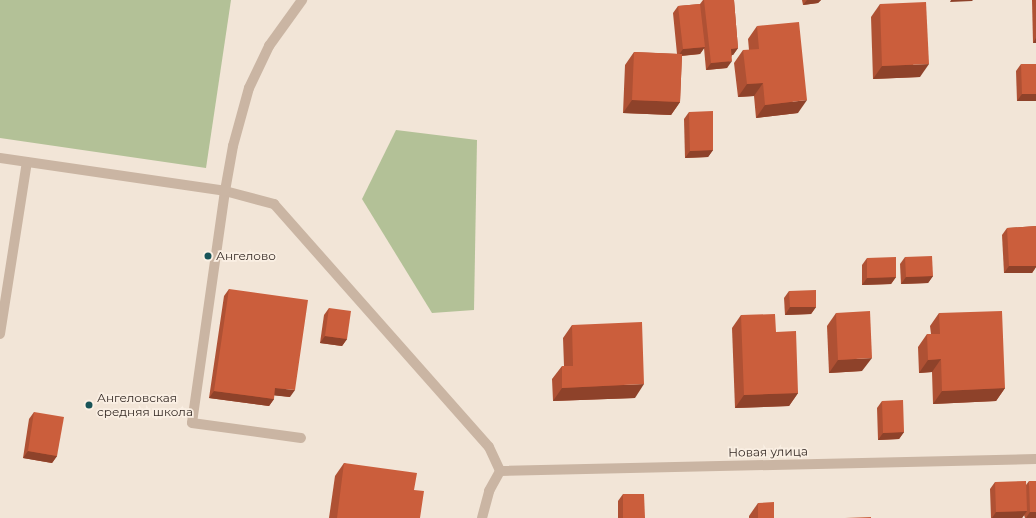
<!DOCTYPE html>
<html>
<head>
<meta charset="utf-8">
<style>
  body { margin:0 }
  #map { position:relative; width:1036px; height:518px; overflow:hidden; background:#f2e5d7; font-family:Montserrat,sans-serif }
  div>[style] { position:absolute }
  [style*='--x'] { left:calc(var(--x)*1px); top:calc(var(--y)*1px); width:calc(var(--w)*1px); rotate:calc(var(--a)*1deg) }
  .green>* { inset:0; background:#b3c197 }
  .lane>* { height:10px; margin:-5px; padding:0 5px; transform-origin:5px; border-radius:5px; background:#cab5a3 }
  .street>* { height:10px; margin:-5px; padding:0 5px; transform-origin:5px; border-radius:5px; background:#cab5a3 }
  .wall>* { inset:0; background:#af5134 }
  .shaded-wall>* { inset:0; background:#8e422a }
  .building>* { inset:0; background:#cb5e3c }
  .dots>* { width:11px; height:11px; translate:-50% -50%; box-sizing:border-box; border:2px solid #faefe3; border-radius:50% }
  span { translate:-50% -50%; white-space:nowrap; text-align:center; line-height:1.15; -webkit-text-stroke:3.5px #faefe3; paint-order:stroke }
  .poi-label { font-size:12px; color:#352a25 }
  .left { translate:0 -50%; text-align:left }
  .street-label { font-size:12px; color:#352a25 }
</style>
</head>
<body>
<div id="map">
  <div class="green">
    <div style="clip-path:polygon(0 0,231px 0,206px 168px,0 138px)"></div>
    <div style="clip-path:polygon(396px 130px,477px 140px,474px 310px,432px 313px,362px 199px)"></div>
  </div>
  <div class="lane">
    <div style="--x:225;--y:191;--w:234;--a:98.1"></div>
    <div style="--x:192;--y:423;--w:110;--a:7.8"></div>
    <div style="--x:0;--y:334;--w:174;--a:-81.1"></div>
  </div>
  <div class="street">
    <div style="--x:0;--y:158;--w:227;--a:8.3"></div>
    <div style="--x:225;--y:191;--w:51;--a:14.9"></div>
    <div style="--x:274;--y:204;--w:324;--a:48.5"></div>
    <div style="--x:489;--y:447;--w:26;--a:65"></div>
    <div style="--x:225;--y:191;--w:46;--a:-79.9"></div>
    <div style="--x:233;--y:146;--w:60;--a:-74.6"></div>
    <div style="--x:249;--y:88;--w:47;--a:-64.5"></div>
    <div style="--x:269;--y:46;--w:57;--a:-54.3"></div>
    <div style="--x:500;--y:471;--w:536;--a:-1.28"></div>
    <div style="--x:482;--y:518;--w:28;--a:-75"></div>
    <div style="--x:489;--y:491;--w:23;--a:-61"></div>
  </div>
  <div class="wall">
    <div style="clip-path:polygon(703px 0,734px 0,738px 48px,733px 55px,732px 55px,727px 68px,706px 70px,704px 48px,700px 54px,682px 56px,680px 102px,671px 115px,623px 113px,625px 65px,634px 52px,677px 54px,673px 13px,678px 6px,700px 4px)"></div>
    <div style="clip-path:polygon(802px 0,821px 0,818px 3px,803px 5px)"></div>
    <div style="clip-path:polygon(1032px 0,1036px 0,1036px 43px,1033px 43px)"></div>
    <div style="clip-path:polygon(880px 4px,920px 77px,873px 79px,871px 17px)"></div>
    <div style="clip-path:polygon(757px 26px,798px 113px,756px 118px,754px 96px,738px 97px,734px 63px,743px 50px,749px 50px,748px 39px)"></div>
    <div style="clip-path:polygon(1021px 64px,1036px 101px,1017px 101px,1016px 71px)"></div>
    <div style="clip-path:polygon(689px 112px,713px 150px,708px 157px,685px 158px,684px 119px)"></div>
    <div style="clip-path:polygon(1036px 226px,1036px 267px,1032px 273px,1004px 273px,1002px 235px,1007px 228px)"></div>
    <div style="clip-path:polygon(905px 257px,933px 276px,928px 283px,901px 284px,900px 264px)"></div>
    <div style="clip-path:polygon(867px 258px,896px 277px,891px 284px,862px 285px,862px 265px)"></div>
    <div style="clip-path:polygon(229px 289px,290px 397px,274px 395px,274px 399px,269px 406px,209px 398px,224px 296px)"></div>
    <div style="clip-path:polygon(789px 291px,816px 307px,811px 314px,785px 315px,784px 298px)"></div>
    <div style="clip-path:polygon(329px 308px,347px 339px,342px 346px,320px 343px,324px 315px)"></div>
    <div style="clip-path:polygon(836px 313px,862px 371px,829px 373px,827px 326px)"></div>
    <div style="clip-path:polygon(939px 313px,1005px 388px,996px 401px,933px 404px,932px 372px,919px 373px,918px 347px,927px 334px,931px 334px,930px 326px)"></div>
    <div style="clip-path:polygon(741px 315px,776px 332px,798px 393px,789px 406px,735px 408px,732px 328px)"></div>
    <div style="clip-path:polygon(572px 325px,635px 398px,553px 401px,552px 379px,562px 366px,564px 366px,563px 338px)"></div>
    <div style="clip-path:polygon(882px 401px,904px 432px,899px 439px,878px 440px,877px 408px)"></div>
    <div style="clip-path:polygon(34px 412px,57px 456px,52px 463px,23px 458px,29px 419px)"></div>
    <div style="clip-path:polygon(344px 463px,414px 490px,420px 518px,329px 518px,335px 476px)"></div>
    <div style="clip-path:polygon(1029px 481px,1036px 518px,1025px 518px,1024px 515px,1022px 518px,991px 518px,990px 489px,995px 482px,1026px 485px)"></div>
    <div style="clip-path:polygon(623px 494px,645px 518px,618px 518px,618px 501px)"></div>
    <div style="clip-path:polygon(758px 503px,774px 518px,749px 518px,749px 516px)"></div>
  </div>
  <div class="shaded-wall">
    <div style="clip-path:polygon(807px 0,821px 0,818px 3px,803px 5px)"></div>
    <div style="clip-path:polygon(951px 0,973px 0,972px 1px,950px 2px)"></div>
    <div style="clip-path:polygon(1036px 38px,1036px 43px,1033px 43px)"></div>
    <div style="clip-path:polygon(705px 47px,700px 54px,678px 56px,683px 49px)"></div>
    <div style="clip-path:polygon(738px 48px,733px 55px,726px 56px,731px 49px)"></div>
    <div style="clip-path:polygon(732px 61px,727px 68px,706px 70px,711px 63px)"></div>
    <div style="clip-path:polygon(929px 64px,920px 77px,873px 79px,882px 66px)"></div>
    <div style="clip-path:polygon(763px 83px,754px 96px,738px 97px,747px 84px)"></div>
    <div style="clip-path:polygon(1022px 94px,1036px 94px,1036px 101px,1017px 101px)"></div>
    <div style="clip-path:polygon(632px 100px,680px 102px,671px 115px,623px 113px)"></div>
    <div style="clip-path:polygon(807px 100px,798px 113px,756px 118px,765px 105px)"></div>
    <div style="clip-path:polygon(713px 150px,708px 157px,685px 158px,690px 151px)"></div>
    <div style="clip-path:polygon(1009px 266px,1036px 266px,1036px 267px,1032px 273px,1004px 273px)"></div>
    <div style="clip-path:polygon(933px 276px,928px 283px,901px 284px,906px 277px)"></div>
    <div style="clip-path:polygon(896px 277px,891px 284px,862px 285px,867px 278px)"></div>
    <div style="clip-path:polygon(790px 307px,816px 307px,811px 314px,785px 315px)"></div>
    <div style="clip-path:polygon(325px 336px,347px 339px,342px 346px,320px 343px)"></div>
    <div style="clip-path:polygon(872px 358px,862px 371px,829px 373px,838px 360px)"></div>
    <div style="clip-path:polygon(941px 359px,932px 372px,919px 373px,928px 360px)"></div>
    <div style="clip-path:polygon(644px 384px,635px 398px,553px 401px,562px 388px)"></div>
    <div style="clip-path:polygon(275px 388px,295px 390px,290px 397px,270px 395px)"></div>
    <div style="clip-path:polygon(1005px 388px,996px 401px,933px 404px,942px 391px)"></div>
    <div style="clip-path:polygon(214px 391px,274px 399px,269px 406px,209px 398px)"></div>
    <div style="clip-path:polygon(798px 393px,789px 406px,735px 408px,744px 395px)"></div>
    <div style="clip-path:polygon(904px 432px,899px 439px,878px 440px,883px 433px)"></div>
    <div style="clip-path:polygon(28px 451px,57px 456px,52px 463px,23px 458px)"></div>
    <div style="clip-path:polygon(1027px 511px,1022px 518px,992px 518px,996px 512px)"></div>
    <div style="clip-path:polygon(1030px 512px,1036px 512px,1036px 518px,1026px 518px)"></div>
  </div>
  <div class="building">
    <div style="clip-path:polygon(704px 0,734px 0,738px 48px,731px 49px,732px 61px,711px 63px)"></div>
    <div style="clip-path:polygon(926px 2px,929px 64px,882px 66px,880px 4px)"></div>
    <div style="clip-path:polygon(700px 4px,705px 47px,683px 49px,678px 6px)"></div>
    <div style="clip-path:polygon(799px 22px,807px 100px,765px 105px,763px 83px,747px 84px,743px 50px,759px 49px,757px 26px)"></div>
    <div style="clip-path:polygon(634px 52px,682px 54px,680px 102px,632px 100px)"></div>
    <div style="clip-path:polygon(1021px 64px,1036px 64px,1036px 94px,1022px 94px)"></div>
    <div style="clip-path:polygon(713px 111px,713px 150px,690px 151px,689px 112px)"></div>
    <div style="clip-path:polygon(1036px 226px,1036px 266px,1009px 266px,1007px 228px)"></div>
    <div style="clip-path:polygon(932px 256px,933px 276px,906px 277px,905px 257px)"></div>
    <div style="clip-path:polygon(896px 257px,896px 277px,867px 278px,867px 258px)"></div>
    <div style="clip-path:polygon(229px 289px,308px 300px,295px 390px,275px 388px,274px 399px,214px 391px)"></div>
    <div style="clip-path:polygon(816px 290px,816px 307px,790px 307px,789px 291px)"></div>
    <div style="clip-path:polygon(329px 308px,351px 311px,347px 339px,325px 336px)"></div>
    <div style="clip-path:polygon(870px 311px,872px 358px,838px 360px,836px 313px)"></div>
    <div style="clip-path:polygon(1002px 311px,1005px 388px,942px 391px,941px 359px,928px 360px,927px 334px,940px 334px,939px 313px)"></div>
    <div style="clip-path:polygon(775px 314px,776px 332px,796px 331px,798px 393px,744px 395px,741px 315px)"></div>
    <div style="clip-path:polygon(642px 322px,644px 384px,562px 388px,562px 366px,573px 366px,572px 325px)"></div>
    <div style="clip-path:polygon(903px 400px,904px 432px,883px 433px,882px 401px)"></div>
    <div style="clip-path:polygon(34px 412px,64px 417px,57px 456px,28px 451px)"></div>
    <div style="clip-path:polygon(344px 463px,417px 473px,414px 490px,424px 491px,420px 518px,337px 518px)"></div>
    <div style="clip-path:polygon(1026px 481px,1027px 511px,996px 512px,995px 482px)"></div>
    <div style="clip-path:polygon(1029px 481px,1036px 481px,1036px 512px,1030px 512px)"></div>
    <div style="clip-path:polygon(623px 494px,644px 494px,645px 518px,623px 518px)"></div>
    <div style="clip-path:polygon(774px 502px,774px 518px,758px 518px,758px 503px)"></div>
    <div style="clip-path:polygon(871px 517px,871px 518px,845px 518px)"></div>
  </div>
  <div class="dots">
    <div style="left:208px;top:256px;background:#195458"></div>
    <div style="left:89px;top:405px;background:#195458"></div>
  </div>
  <div class="poi-label">
    <span class="left" style="left:216px;top:256px">Ангелово</span>
    <span class="left" style="left:97px;top:405px">Ангеловская<br>средняя школа</span>
  </div>
  <div class="street-label">
    <span style="left:768px;top:452px;rotate:-1deg">Новая улица</span>
  </div>
</div>
</body>
</html>
